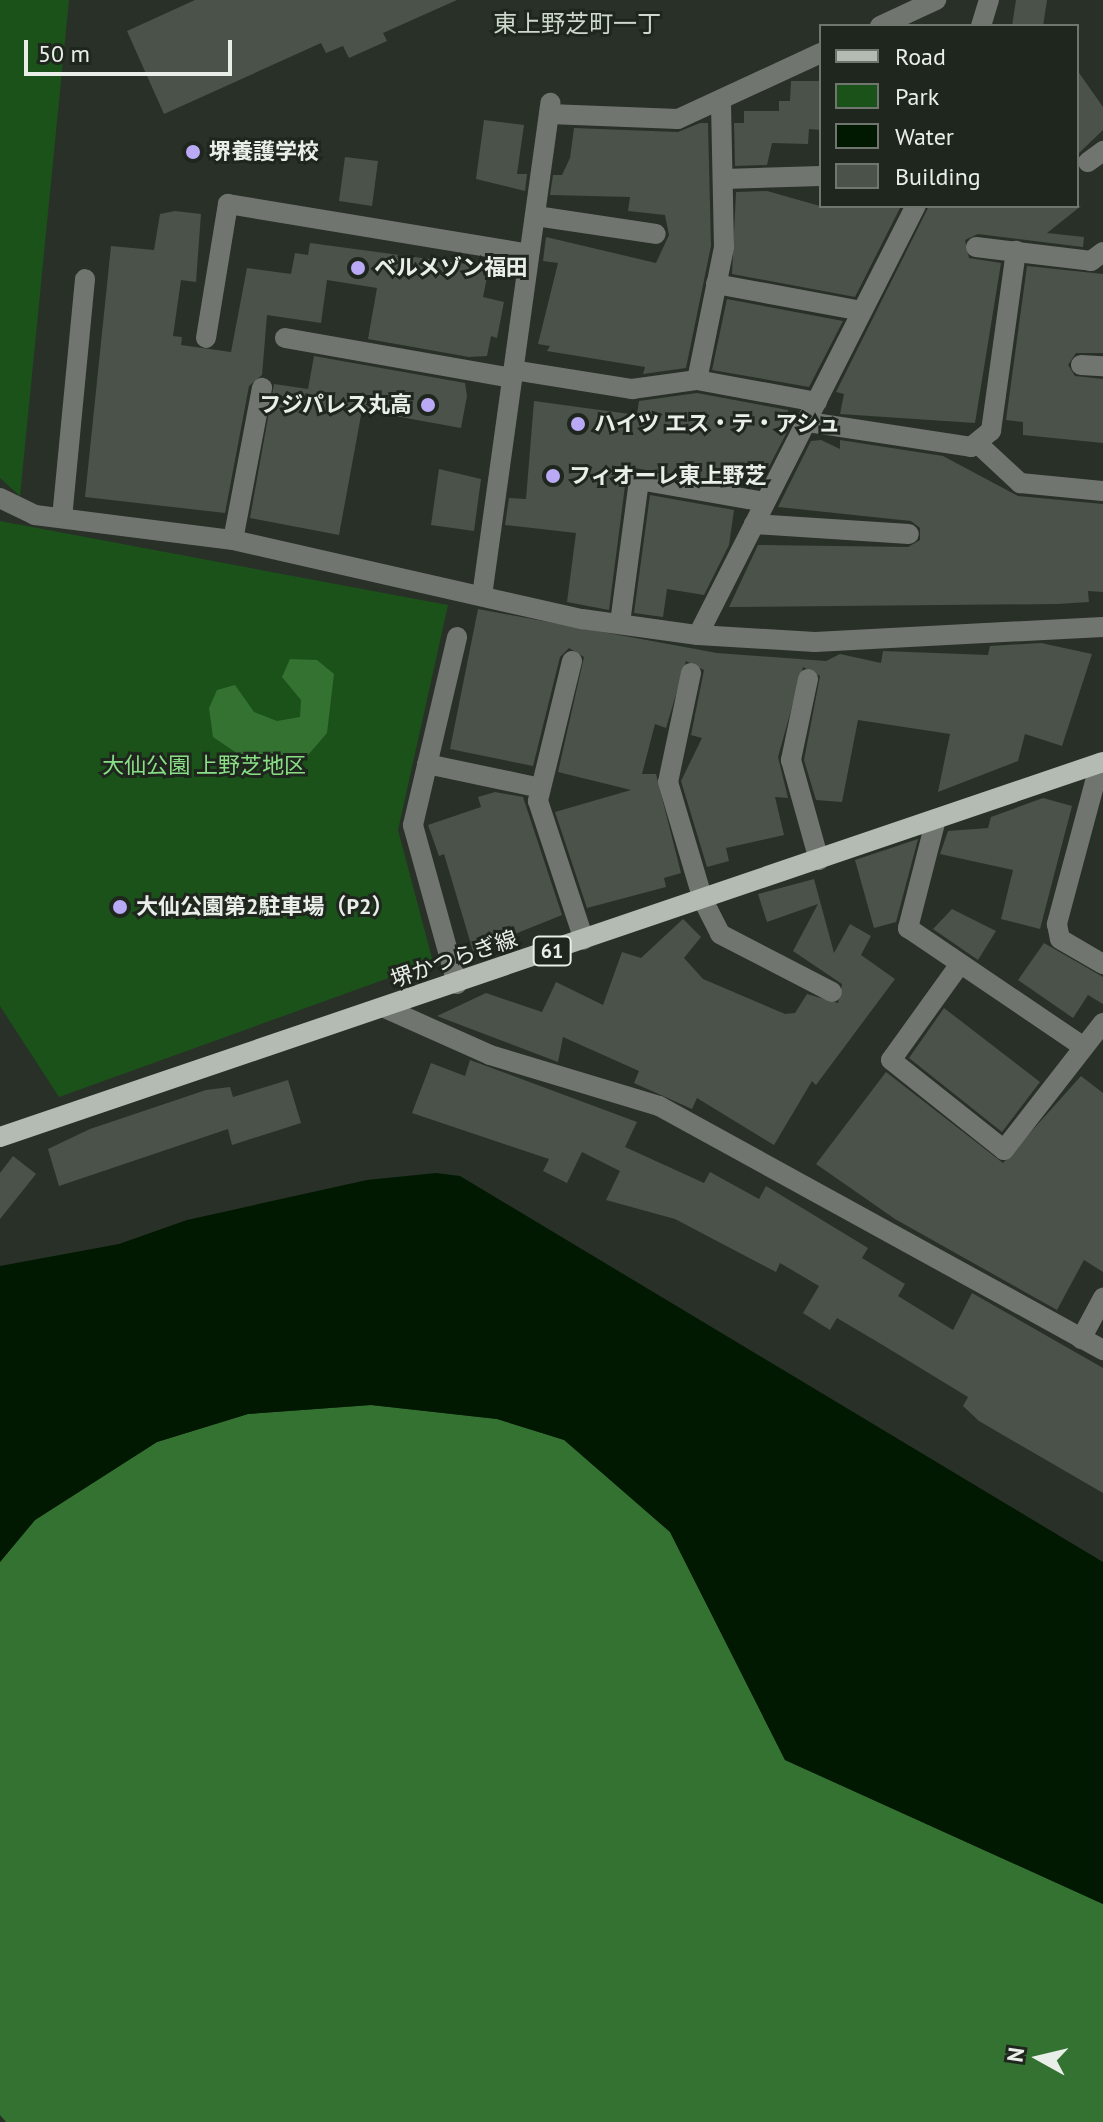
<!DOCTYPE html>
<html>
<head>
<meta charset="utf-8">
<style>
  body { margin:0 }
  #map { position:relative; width:1103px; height:2122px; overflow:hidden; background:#293028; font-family:"PT Sans","Noto Sans JP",sans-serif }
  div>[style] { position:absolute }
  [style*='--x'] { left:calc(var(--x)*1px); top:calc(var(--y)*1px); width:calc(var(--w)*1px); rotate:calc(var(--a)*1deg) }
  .green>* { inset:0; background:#1b521a }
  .forest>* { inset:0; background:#337231 }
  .water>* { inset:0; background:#001900 }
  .building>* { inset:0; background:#4a5249 }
  .minor>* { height:20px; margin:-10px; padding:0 10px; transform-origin:10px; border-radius:10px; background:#717570 }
  .major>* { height:20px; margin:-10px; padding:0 10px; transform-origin:10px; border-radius:10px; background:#b3bbb2 }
  .dots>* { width:22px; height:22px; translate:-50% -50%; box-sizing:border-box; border:4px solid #1f261e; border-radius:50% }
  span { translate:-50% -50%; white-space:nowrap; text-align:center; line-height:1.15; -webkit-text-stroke:6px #1f261e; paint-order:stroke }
  .shield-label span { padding:2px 6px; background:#1f261e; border:2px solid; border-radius:6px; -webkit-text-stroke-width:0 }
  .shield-label { font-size:20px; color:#e9eee9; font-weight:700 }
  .poi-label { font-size:22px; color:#e9eee9; font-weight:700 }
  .left { translate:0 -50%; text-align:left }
  .right { translate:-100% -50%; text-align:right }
  .park-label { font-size:22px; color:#8adf86 }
  .street-label { font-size:22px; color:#e9eee9 }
  .neighbourhood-label { font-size:24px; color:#cdd7cc }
  .legend { position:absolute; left:819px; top:24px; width:260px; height:184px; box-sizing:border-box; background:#1f261e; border:2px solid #70766f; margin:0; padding:10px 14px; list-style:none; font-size:24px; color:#e9eee9 }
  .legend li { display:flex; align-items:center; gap:16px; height:40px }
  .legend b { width:40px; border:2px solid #70766f }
  .north { position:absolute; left:999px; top:2018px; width:80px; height:80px; -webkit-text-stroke:6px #1f261e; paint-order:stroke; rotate:278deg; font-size:22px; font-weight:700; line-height:32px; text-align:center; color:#e9eee9 }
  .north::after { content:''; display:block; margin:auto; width:28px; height:36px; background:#e9eee9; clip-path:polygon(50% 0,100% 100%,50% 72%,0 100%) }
  .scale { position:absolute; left:24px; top:40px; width:208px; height:36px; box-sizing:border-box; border:4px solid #e9eee9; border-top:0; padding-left:10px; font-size:24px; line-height:28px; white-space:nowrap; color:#e9eee9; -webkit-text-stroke:6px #1f261e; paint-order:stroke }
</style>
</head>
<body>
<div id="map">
  <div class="green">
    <div style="clip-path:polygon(0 0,69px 0,20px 496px,0 478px)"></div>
    <div style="clip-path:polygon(0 521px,448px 605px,398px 830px,433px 962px,59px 1097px,0 1006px)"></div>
  </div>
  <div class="forest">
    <div style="clip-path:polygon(290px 659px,317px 660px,334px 674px,327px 733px,308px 755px,250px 762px,213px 737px,209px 708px,217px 690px,235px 685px,254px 712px,277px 721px,300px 717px,301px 700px,282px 677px)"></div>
    <div style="clip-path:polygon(371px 1405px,497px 1419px,565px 1440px,670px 1532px,785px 1760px,1103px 1904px,1103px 2122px,6px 2122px,0 2115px,0 1562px,35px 1520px,157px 1442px,248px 1414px)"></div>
  </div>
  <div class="water">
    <div style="clip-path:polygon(436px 1173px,460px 1176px,1103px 1562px,1103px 1904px,785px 1760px,670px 1532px,564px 1440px,497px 1419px,371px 1405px,248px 1414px,157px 1442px,35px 1520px,0 1562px,0 1266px,119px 1244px,187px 1220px,367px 1180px)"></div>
  </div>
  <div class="building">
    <div style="clip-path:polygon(195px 0,457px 0,383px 33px,387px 41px,349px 58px,343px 46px,326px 53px,321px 43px,164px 114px,127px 31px)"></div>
    <div style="clip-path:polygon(1016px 0,1047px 0,1043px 26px,1012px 26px)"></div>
    <div style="clip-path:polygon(1077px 70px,1103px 107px,1103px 130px,1077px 155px)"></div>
    <div style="clip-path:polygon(791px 81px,821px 81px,821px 130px,809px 129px,808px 144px,772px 143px,767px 165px,735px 166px,734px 123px,744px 123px,744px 111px,779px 111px,779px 101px,790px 101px)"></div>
    <div style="clip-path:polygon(484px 120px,524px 125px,517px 174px,527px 174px,525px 191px,476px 179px)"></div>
    <div style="clip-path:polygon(700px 123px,708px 123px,711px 246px,686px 368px,643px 374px,645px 367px,547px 351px,550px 346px,538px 344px,558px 263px,543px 261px,546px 237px,656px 263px,669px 235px,665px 215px,628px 211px,630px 197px,550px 195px,553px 175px,562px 175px,570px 158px,574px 128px,678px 132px)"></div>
    <div style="clip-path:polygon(345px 157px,378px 161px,372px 206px,339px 201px)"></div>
    <div style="clip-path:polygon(767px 191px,820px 206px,901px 206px,855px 297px,732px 274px,736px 192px)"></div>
    <div style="clip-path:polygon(929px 206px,1081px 206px,1047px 233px,1084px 237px,1083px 247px,978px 234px,965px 240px,969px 258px,1001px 263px,975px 423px,840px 414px,844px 394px,836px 392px)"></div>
    <div style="clip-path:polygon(175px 211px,201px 214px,196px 282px,181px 280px,173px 336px,182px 337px,181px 345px,231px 352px,247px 268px,291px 274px,295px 253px,308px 255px,310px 243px,489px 267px,483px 297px,504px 302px,497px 338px,491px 336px,487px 356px,469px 357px,368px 339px,377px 288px,327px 280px,321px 323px,267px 315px,262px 375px,249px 386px,225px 513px,85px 497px,111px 246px,154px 250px,160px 214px)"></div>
    <div style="clip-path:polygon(1027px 266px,1103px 274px,1103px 353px,1076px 353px,1068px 365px,1075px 376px,1103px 379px,1103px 443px,1023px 435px,1023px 422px,1006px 420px)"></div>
    <div style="clip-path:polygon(727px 299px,843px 321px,809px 387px,712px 370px)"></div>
    <div style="clip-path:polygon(314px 356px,465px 383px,467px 396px,461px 428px,362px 410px,339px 535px,250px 518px,274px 384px,308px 389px)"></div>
    <div style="clip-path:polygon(697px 393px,788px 410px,788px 430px,758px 488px,634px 468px,626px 478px,609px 610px,567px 602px,576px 533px,505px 525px,509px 498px,526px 499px,534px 401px,637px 415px,639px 401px)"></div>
    <div style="clip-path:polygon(821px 440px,840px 449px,840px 440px,943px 456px,1018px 496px,1103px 504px,1103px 592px,1088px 591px,1089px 602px,1057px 604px,729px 607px,758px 545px,908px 547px,920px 540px,920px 528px,911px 521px,778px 507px,811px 441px)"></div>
    <div style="clip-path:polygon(439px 469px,481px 479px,474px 531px,431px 525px)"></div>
    <div style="clip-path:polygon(650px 495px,734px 510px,729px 545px,704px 595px,667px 589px,663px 617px,634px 613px)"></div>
    <div style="clip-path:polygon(478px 609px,717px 653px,826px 661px,840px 654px,881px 663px,883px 651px,988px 655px,990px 646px,1041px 643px,1092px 654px,1062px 746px,1025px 734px,1018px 761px,938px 792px,950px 734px,858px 720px,842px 802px,816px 800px,804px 760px,820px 676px,803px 667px,778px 757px,788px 798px,775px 797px,784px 835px,726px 848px,729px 861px,707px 867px,681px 781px,702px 738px,691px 735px,704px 670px,686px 661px,666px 728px,655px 724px,642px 774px,656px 774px,681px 873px,664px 878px,666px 887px,587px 908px,555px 812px,631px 790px,558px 772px,584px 657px,569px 648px,560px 657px,533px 766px,450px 749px)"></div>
    <div style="clip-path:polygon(495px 792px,523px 797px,562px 915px,473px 951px,444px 854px,439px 856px,428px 825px,481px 807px,478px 797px)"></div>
    <div style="clip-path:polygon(1043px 798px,1072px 806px,1040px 929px,1001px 919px,1013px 870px,940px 854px,948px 831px,988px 828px,991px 817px)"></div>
    <div style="clip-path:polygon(918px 839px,896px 922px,874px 928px,855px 860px)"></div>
    <div style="clip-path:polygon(814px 879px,834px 953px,850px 924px,871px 936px,861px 955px,895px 979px,816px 1085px,812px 1081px,774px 1145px,697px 1098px,692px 1109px,634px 1083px,639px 1071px,563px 1037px,558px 1062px,437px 1016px,486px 993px,542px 1012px,556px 982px,603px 1005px,622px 952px,641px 958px,683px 919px,701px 937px,684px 958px,703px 979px,785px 1014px,795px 1013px,807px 994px,838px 1003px,842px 984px,793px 951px,818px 904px,767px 922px,758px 894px)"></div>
    <div style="clip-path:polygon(952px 909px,996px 931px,978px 960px,933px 929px)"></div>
    <div style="clip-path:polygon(1044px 943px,1103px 977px,1103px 1004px,1088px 995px,1073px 1018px,1018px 980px)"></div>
    <div style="clip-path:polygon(944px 1008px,1040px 1082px,1002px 1132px,909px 1058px)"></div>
    <div style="clip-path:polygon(470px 1060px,637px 1122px,625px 1147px,704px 1183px,710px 1172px,759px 1199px,766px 1186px,868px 1248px,862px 1258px,905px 1284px,898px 1296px,953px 1330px,972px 1293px,1103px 1368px,1103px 1493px,979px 1421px,963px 1406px,968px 1397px,881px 1344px,837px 1318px,830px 1330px,803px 1313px,819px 1286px,780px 1263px,776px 1272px,675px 1219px,606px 1200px,620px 1171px,582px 1152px,567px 1183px,543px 1171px,549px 1159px,412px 1113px,431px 1063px,465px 1076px)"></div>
    <div style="clip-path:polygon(886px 1072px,1003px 1163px,1081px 1076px,1103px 1093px,1103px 1272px,1084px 1260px,1057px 1310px,895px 1219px,816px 1164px)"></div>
    <div style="clip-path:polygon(288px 1080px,301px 1123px,232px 1145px,228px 1129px,59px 1186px,48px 1149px,90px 1129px,206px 1090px,230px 1087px,233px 1097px)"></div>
    <div style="clip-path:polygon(13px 1156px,36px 1174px,0 1219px,0 1173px)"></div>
  </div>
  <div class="minor">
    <div style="--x:880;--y:26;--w:62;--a:-24.9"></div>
    <div style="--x:981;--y:26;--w:27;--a:-73"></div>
    <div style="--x:549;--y:114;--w:129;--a:2.2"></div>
    <div style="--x:678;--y:119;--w:157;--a:-24.8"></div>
    <div style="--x:1088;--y:162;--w:19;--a:-36"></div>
    <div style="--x:724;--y:179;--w:97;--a:-1.8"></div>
    <div style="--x:536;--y:216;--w:121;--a:8.5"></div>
    <div style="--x:976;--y:247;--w:116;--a:6.9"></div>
    <div style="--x:1091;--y:261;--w:15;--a:-37"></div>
    <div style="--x:716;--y:284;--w:147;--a:10.5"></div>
    <div style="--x:206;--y:338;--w:136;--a:-80.7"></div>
    <div style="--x:228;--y:204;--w:305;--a:9.4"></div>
    <div style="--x:285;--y:338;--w:230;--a:10"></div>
    <div style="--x:1081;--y:365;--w:22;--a:3"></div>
    <div style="--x:513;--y:370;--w:121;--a:9.1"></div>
    <div style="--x:632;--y:389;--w:66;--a:-7.9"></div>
    <div style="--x:697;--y:380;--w:122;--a:10.4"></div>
    <div style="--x:697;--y:380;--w:136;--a:-78.5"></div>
    <div style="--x:724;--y:247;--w:146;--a:-91.2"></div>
    <div style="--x:808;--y:422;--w:165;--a:8.7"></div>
    <div style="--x:971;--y:447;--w:26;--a:-39"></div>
    <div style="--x:991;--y:431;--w:182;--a:-82.1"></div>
    <div style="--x:977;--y:443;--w:59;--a:42.9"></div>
    <div style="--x:1020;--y:483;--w:83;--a:5.5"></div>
    <div style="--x:0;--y:498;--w:39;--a:26"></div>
    <div style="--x:35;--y:515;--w:200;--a:7.2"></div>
    <div style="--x:233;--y:540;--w:358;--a:12.8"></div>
    <div style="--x:582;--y:619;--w:117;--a:7.9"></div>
    <div style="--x:698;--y:635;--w:117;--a:3.4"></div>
    <div style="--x:815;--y:642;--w:288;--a:-3"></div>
    <div style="--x:62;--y:518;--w:240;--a:-84.5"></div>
    <div style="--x:754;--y:524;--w:155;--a:3.7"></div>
    <div style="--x:233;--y:540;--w:155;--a:-79.2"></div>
    <div style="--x:482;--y:596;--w:498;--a:-82.1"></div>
    <div style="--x:620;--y:623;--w:144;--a:-82.4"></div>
    <div style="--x:639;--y:480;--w:128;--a:9.9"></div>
    <div style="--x:698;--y:635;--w:481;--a:-63.1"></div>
    <div style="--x:572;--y:661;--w:144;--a:103.7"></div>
    <div style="--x:538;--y:801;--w:146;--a:71.7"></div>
    <div style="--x:691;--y:673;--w:111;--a:101.9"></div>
    <div style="--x:668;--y:782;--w:123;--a:73.5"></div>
    <div style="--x:703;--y:900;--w:38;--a:63"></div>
    <div style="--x:720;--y:934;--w:126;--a:27.4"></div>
    <div style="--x:808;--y:679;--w:83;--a:101.9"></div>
    <div style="--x:791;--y:760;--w:104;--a:74.4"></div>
    <div style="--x:1100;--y:763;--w:167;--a:105"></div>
    <div style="--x:1057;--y:924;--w:15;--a:79"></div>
    <div style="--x:1060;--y:939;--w:50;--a:30.2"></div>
    <div style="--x:427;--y:764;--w:116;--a:11.9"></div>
    <div style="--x:936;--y:819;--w:113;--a:104.4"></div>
    <div style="--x:908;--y:928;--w:212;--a:34.1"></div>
    <div style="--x:960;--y:964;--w:118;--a:125.7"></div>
    <div style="--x:891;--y:1060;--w:144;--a:38.5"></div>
    <div style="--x:1004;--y:1150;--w:161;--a:-52.1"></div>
    <div style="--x:457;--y:984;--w:165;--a:-105.5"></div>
    <div style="--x:413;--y:825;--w:193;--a:-76.8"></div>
    <div style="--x:385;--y:1008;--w:115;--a:24.1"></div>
    <div style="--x:490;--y:1055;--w:177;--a:16.8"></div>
    <div style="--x:659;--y:1106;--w:507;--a:28.79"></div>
    <div style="--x:1081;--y:1339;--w:47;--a:-61.8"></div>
  </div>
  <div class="major">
    <div style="--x:0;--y:1137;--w:1165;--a:-18.78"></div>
  </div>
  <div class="dots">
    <div style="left:193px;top:152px;background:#baaaf6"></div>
    <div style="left:358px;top:268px;background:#baaaf6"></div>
    <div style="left:428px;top:405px;background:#baaaf6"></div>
    <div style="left:578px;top:424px;background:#baaaf6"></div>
    <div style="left:553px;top:476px;background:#baaaf6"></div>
    <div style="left:120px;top:907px;background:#baaaf6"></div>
  </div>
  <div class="shield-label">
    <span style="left:552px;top:951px">61</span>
  </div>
  <div class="poi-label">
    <span class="left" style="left:209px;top:152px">堺養護学校</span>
    <span class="left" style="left:374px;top:268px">ベルメゾン福田</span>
    <span class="right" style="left:412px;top:405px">フジパレス丸高</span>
    <span class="left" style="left:594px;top:424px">ハイツ エス・テ・アシュ</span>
    <span class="left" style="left:569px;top:476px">フィオーレ東上野芝</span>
    <span class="left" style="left:136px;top:907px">大仙公園第2駐車場（P2）</span>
  </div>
  <div class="park-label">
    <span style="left:204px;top:766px">大仙公園 上野芝地区</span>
  </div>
  <div class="street-label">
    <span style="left:454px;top:959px;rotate:-19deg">堺かつらぎ線</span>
  </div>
  <div class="neighbourhood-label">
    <span style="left:577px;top:24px">東上野芝町一丁</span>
  </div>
  <ul class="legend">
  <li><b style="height:10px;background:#b3bbb2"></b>Road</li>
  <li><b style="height:22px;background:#1b521a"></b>Park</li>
  <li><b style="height:22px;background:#001900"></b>Water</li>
  <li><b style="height:22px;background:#4a5249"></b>Building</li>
  </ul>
  <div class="north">N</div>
  <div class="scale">50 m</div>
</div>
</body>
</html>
